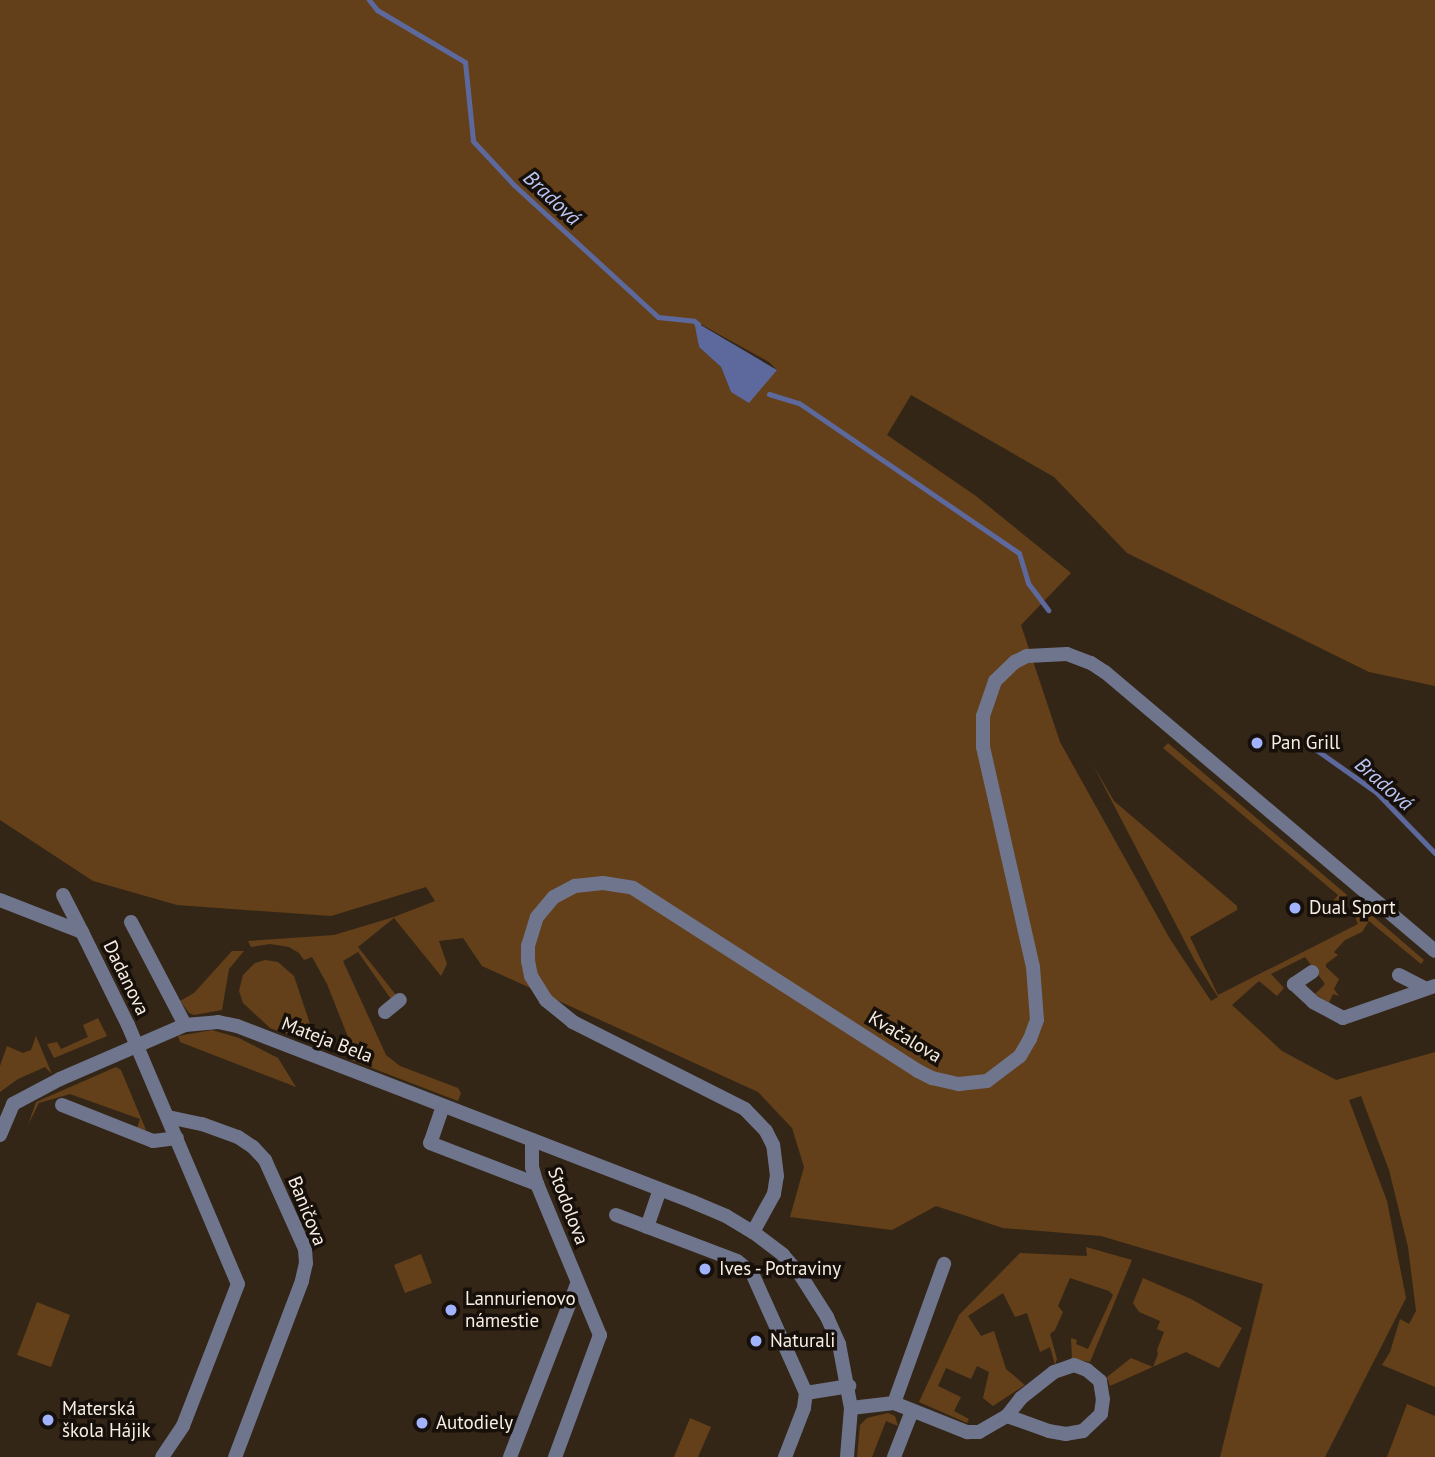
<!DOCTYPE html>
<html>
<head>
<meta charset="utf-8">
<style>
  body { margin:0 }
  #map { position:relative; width:1435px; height:1457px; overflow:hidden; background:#342617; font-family:"PT Sans",sans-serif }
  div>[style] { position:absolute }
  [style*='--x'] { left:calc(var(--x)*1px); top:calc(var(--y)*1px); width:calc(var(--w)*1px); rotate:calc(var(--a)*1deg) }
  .green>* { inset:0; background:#634019 }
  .water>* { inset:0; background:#5d699c }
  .stream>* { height:5px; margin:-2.5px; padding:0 2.5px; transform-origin:2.5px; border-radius:2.5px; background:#5d699c }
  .minor>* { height:14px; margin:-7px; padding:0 7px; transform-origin:7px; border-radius:7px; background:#6f758d }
  .dots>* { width:19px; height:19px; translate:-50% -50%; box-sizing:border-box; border:4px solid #17100a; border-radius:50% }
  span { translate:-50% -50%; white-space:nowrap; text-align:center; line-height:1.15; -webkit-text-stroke:7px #17100a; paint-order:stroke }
  .poi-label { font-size:19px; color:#f7eee4 }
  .left { translate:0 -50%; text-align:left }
  .street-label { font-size:19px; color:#f7eee4 }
  .water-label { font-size:21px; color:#bac7f6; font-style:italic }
</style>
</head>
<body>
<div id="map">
  <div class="green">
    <div style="clip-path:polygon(evenodd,0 0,1435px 0,1435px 686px,1369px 672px,1127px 553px,1054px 477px,911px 395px,887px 435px,976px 496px,1071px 573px,1021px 625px,1060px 742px,1170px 939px,1211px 1001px,1218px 997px,1195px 961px,1093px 765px,1114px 801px,1237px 906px,1237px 910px,1190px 937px,1218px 995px,1358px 924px,1354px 914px,1361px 911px,1367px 911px,1424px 960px,1421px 964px,1369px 921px,1362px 932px,1345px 940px,1334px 952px,1338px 955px,1326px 964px,1326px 967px,1339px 979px,1334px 989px,1339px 996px,1333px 994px,1329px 1003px,1315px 994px,1325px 984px,1305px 957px,1271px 974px,1284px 988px,1277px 996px,1259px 981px,1232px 1005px,1282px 1051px,1336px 1080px,1435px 1052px,1435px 1387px,1382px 1365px,1390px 1352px,1400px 1319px,1409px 1324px,1416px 1311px,1408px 1247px,1389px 1170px,1361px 1096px,1349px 1100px,1387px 1201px,1406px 1298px,1325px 1457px,1220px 1457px,1263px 1284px,1101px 1236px,1003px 1228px,936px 1206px,892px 1230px,790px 1217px,804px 1167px,792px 1128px,758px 1092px,482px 966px,463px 938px,439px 941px,447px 964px,441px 976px,394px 918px,358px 947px,396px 995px,391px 999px,358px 952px,343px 961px,386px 1055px,400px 1066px,458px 1088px,461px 1093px,458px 1101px,351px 1060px,354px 1052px,327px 984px,312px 957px,304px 960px,299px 953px,289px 947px,270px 944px,251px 947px,248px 941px,334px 935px,394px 917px,435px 901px,426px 887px,331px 916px,177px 905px,93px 881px,0 820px,0 0,695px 321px,769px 362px,777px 370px,731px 392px,721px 367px,699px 347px,695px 321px)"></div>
    <div style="clip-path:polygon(1168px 743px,1347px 895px,1345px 900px,1337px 905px,1331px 904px,1338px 895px,1163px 748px)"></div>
    <div style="clip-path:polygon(232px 951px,244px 951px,229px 969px,222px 1010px,194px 1015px,189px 1013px,180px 1001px,194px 993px)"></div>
    <div style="clip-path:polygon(265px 960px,278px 962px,294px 976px,317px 1045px,270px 1028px,243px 1003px,239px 991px,243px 975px,255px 963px)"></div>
    <div style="clip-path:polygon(98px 1018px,107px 1036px,54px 1058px,47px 1044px,57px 1042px,61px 1049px,88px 1037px,83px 1025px)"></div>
    <div style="clip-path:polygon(212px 1030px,239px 1038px,278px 1058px,296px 1087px,180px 1042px,178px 1036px)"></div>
    <div style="clip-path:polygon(36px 1036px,52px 1074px,45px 1067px,18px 1079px,0 1092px,0 1066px,7px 1046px,23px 1053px,31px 1050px)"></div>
    <div style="clip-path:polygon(116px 1067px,121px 1070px,146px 1130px,137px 1128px,140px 1119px,70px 1094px,39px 1103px,28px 1125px,36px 1102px)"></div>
    <div style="clip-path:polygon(1086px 1247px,1132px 1260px,1090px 1362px,1072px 1359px,1071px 1338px,1077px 1340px,1076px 1344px,1088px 1349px,1113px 1295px,1109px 1291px,1070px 1278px,1058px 1306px,1063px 1312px,1055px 1330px,1050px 1334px,1057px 1359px,1055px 1365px,1050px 1347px,1040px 1352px,1027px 1313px,1015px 1317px,1003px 1293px,968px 1316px,981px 1336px,994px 1331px,1006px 1369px,1025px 1385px,993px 1406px,983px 1398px,989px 1372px,977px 1366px,971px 1379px,946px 1368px,938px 1386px,961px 1397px,954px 1411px,969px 1419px,967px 1423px,919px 1402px,959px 1315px,1020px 1253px,1087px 1256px)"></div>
    <div style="clip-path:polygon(421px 1254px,432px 1283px,405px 1293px,394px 1265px)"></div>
    <div style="clip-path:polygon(1143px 1278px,1191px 1299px,1242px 1328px,1219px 1368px,1186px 1352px,1110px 1386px,1107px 1377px,1131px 1358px,1153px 1367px,1158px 1354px,1157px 1350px,1164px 1332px,1157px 1329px,1160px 1321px,1139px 1312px,1133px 1303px)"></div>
    <div style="clip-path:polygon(37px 1302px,70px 1315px,51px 1367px,17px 1355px)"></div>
    <div style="clip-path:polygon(1407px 1404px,1435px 1416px,1435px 1457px,1387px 1457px)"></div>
    <div style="clip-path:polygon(888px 1413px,895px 1416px,898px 1426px,886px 1421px,872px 1457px,857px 1457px,860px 1425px,867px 1418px)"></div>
    <div style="clip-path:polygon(690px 1418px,711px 1427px,698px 1457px,674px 1457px)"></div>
  </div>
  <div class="water">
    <div style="clip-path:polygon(694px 321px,777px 370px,749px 403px,731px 392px,721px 367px,699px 347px)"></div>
  </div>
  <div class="stream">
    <div style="--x:369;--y:0;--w:13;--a:51"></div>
    <div style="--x:377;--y:10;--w:102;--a:30.6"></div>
    <div style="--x:465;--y:62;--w:79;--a:84.2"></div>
    <div style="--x:473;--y:141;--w:60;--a:47"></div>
    <div style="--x:514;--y:185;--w:195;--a:42.5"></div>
    <div style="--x:658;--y:317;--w:36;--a:6"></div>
    <div style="--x:694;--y:321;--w:5;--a:37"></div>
    <div style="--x:769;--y:394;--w:31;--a:17"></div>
    <div style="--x:799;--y:403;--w:266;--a:34.3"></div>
    <div style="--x:1019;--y:553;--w:31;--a:73"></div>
    <div style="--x:1028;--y:583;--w:34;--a:53"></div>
    <div style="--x:1308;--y:744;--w:83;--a:35.2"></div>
    <div style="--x:1376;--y:792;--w:85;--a:46"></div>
  </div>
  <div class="minor">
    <div style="--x:63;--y:895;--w:42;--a:62.8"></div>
    <div style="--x:0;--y:900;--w:88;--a:21.3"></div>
    <div style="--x:82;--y:932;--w:104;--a:63.7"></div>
    <div style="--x:128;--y:1025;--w:281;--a:67"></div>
    <div style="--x:238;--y:1284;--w:152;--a:111.2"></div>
    <div style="--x:183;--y:1426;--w:37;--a:124"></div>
    <div style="--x:131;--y:922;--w:116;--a:62.3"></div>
    <div style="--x:1312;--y:972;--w:22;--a:146"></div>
    <div style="--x:1294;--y:984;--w:26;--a:43"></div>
    <div style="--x:1313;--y:1002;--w:34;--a:28"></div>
    <div style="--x:1343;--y:1018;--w:97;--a:-19.2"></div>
    <div style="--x:1399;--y:975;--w:30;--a:27"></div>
    <div style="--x:385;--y:1012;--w:19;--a:-39"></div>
    <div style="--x:62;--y:1105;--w:98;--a:21.6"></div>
    <div style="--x:153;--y:1141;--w:24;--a:-7"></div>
    <div style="--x:443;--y:1106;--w:39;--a:109"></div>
    <div style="--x:430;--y:1143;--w:115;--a:21"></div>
    <div style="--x:168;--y:1117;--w:35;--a:12"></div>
    <div style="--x:202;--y:1124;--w:38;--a:20"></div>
    <div style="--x:238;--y:1137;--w:18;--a:34"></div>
    <div style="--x:253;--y:1147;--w:18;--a:47"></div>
    <div style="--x:265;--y:1160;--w:98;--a:65.8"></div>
    <div style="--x:305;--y:1249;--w:14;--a:86"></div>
    <div style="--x:306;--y:1263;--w:18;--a:103"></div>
    <div style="--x:302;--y:1281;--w:188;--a:110.8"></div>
    <div style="--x:0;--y:1135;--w:34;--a:-67"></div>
    <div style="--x:13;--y:1104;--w:53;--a:-28"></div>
    <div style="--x:60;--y:1079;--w:136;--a:-23.4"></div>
    <div style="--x:185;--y:1025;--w:33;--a:-5"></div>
    <div style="--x:218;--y:1022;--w:19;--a:12"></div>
    <div style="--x:237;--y:1026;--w:489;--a:21.1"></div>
    <div style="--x:693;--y:1202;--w:36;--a:23"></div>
    <div style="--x:726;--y:1216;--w:31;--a:31"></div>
    <div style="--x:753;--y:1232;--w:38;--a:37"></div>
    <div style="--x:783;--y:1255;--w:28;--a:49"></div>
    <div style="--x:801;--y:1276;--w:49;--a:57.6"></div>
    <div style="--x:827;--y:1317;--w:30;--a:66"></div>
    <div style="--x:839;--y:1344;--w:65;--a:79.4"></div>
    <div style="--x:851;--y:1408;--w:49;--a:94.7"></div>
    <div style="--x:532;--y:1140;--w:27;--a:90"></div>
    <div style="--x:532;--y:1167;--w:18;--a:74"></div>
    <div style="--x:537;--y:1184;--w:164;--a:67.4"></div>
    <div style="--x:600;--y:1335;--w:130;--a:110.2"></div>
    <div style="--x:616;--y:1215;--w:129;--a:20.8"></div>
    <div style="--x:737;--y:1261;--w:19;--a:39"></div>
    <div style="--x:752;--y:1273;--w:132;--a:65.8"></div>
    <div style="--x:806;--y:1393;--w:15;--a:98"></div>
    <div style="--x:804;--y:1408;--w:53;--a:111.2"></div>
    <div style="--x:647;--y:1227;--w:39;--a:-71"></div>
    <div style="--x:753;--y:1232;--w:43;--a:-61.1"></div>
    <div style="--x:774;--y:1194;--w:18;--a:-81"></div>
    <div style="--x:777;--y:1176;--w:31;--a:-97"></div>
    <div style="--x:773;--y:1145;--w:16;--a:-117"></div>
    <div style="--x:766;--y:1131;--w:30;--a:-134"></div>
    <div style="--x:745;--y:1109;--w:193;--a:-153.2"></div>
    <div style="--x:573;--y:1022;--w:35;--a:-141"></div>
    <div style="--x:546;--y:1000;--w:28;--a:-122"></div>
    <div style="--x:531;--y:976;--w:15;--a:-101"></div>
    <div style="--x:528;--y:961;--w:15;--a:-90"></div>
    <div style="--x:528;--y:946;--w:30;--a:-73"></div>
    <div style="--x:537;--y:917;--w:26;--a:-50"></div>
    <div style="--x:554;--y:897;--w:24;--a:-28"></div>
    <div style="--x:575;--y:886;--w:28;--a:-6"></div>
    <div style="--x:603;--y:883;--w:30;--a:9"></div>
    <div style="--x:633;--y:888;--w:339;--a:32.7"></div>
    <div style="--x:918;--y:1071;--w:16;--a:27"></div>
    <div style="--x:932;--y:1078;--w:28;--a:13"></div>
    <div style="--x:959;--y:1084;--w:28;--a:-6"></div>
    <div style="--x:987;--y:1081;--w:41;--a:-37.1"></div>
    <div style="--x:1020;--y:1056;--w:20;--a:-60"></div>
    <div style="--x:1030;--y:1039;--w:20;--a:-70"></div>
    <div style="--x:1037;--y:1020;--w:53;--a:-94.3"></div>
    <div style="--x:1033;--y:967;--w:226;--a:-102.8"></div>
    <div style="--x:983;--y:747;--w:31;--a:-90"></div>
    <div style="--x:983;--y:716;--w:37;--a:-71"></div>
    <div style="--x:995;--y:681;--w:28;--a:-44"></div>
    <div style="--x:1015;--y:662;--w:13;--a:-27"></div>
    <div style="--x:1027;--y:656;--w:40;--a:-2.9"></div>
    <div style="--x:1067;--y:654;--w:26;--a:21"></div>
    <div style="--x:1091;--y:663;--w:17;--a:33"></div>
    <div style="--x:1105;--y:672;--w:432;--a:40.2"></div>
    <div style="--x:806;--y:1393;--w:44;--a:-9.2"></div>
    <div style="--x:894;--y:1403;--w:148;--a:-70.2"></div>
    <div style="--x:851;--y:1408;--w:43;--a:-6.6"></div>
    <div style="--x:894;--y:1403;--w:79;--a:21.7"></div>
    <div style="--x:967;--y:1432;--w:12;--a:0"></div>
    <div style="--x:979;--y:1432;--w:32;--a:-30"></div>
    <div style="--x:1007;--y:1416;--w:23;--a:-52"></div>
    <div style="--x:1021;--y:1398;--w:42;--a:-38.2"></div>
    <div style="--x:1054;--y:1372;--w:21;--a:-19"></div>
    <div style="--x:1074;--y:1365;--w:14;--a:21"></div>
    <div style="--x:1087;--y:1370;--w:17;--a:40"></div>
    <div style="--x:1100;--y:1381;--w:18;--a:81"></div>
    <div style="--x:1103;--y:1399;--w:15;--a:98"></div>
    <div style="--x:1101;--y:1414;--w:25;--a:137"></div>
    <div style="--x:1083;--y:1431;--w:17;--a:170"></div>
    <div style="--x:1066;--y:1434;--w:17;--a:-170"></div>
    <div style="--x:1049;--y:1431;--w:45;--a:-160.3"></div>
    <div style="--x:510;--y:1457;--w:186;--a:-68.8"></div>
    <div style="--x:894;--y:1457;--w:49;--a:-68.6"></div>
  </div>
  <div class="dots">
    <div style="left:1257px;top:743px;background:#a1b3fd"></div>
    <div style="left:1295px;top:908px;background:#a1b3fd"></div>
    <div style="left:705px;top:1269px;background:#a1b3fd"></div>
    <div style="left:451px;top:1310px;background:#a1b3fd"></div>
    <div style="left:756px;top:1341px;background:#a1b3fd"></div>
    <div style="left:48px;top:1420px;background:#a1b3fd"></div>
    <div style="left:422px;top:1423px;background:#a1b3fd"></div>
  </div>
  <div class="poi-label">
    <span class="left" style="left:1271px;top:743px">Pan Grill</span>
    <span class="left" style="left:1309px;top:908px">Dual Sport</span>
    <span class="left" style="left:719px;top:1269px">Ives - Potraviny</span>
    <span class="left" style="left:465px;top:1310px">Lannurienovo<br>námestie</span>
    <span class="left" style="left:770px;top:1341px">Naturali</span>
    <span class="left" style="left:62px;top:1420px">Materská<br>škola Hájik</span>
    <span class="left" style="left:436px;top:1423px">Autodiely</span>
  </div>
  <div class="street-label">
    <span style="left:126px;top:978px;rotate:64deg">Dadanova</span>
    <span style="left:905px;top:1037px;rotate:31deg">Kvačalova</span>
    <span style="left:327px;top:1040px;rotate:21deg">Mateja Bela</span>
    <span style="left:568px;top:1206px;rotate:69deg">Stodolova</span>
    <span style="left:307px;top:1211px;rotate:68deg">Baničova</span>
  </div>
  <div class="water-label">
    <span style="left:552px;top:198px;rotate:43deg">Bradová</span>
    <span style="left:1384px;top:784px;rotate:41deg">Bradová</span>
  </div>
</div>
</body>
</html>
